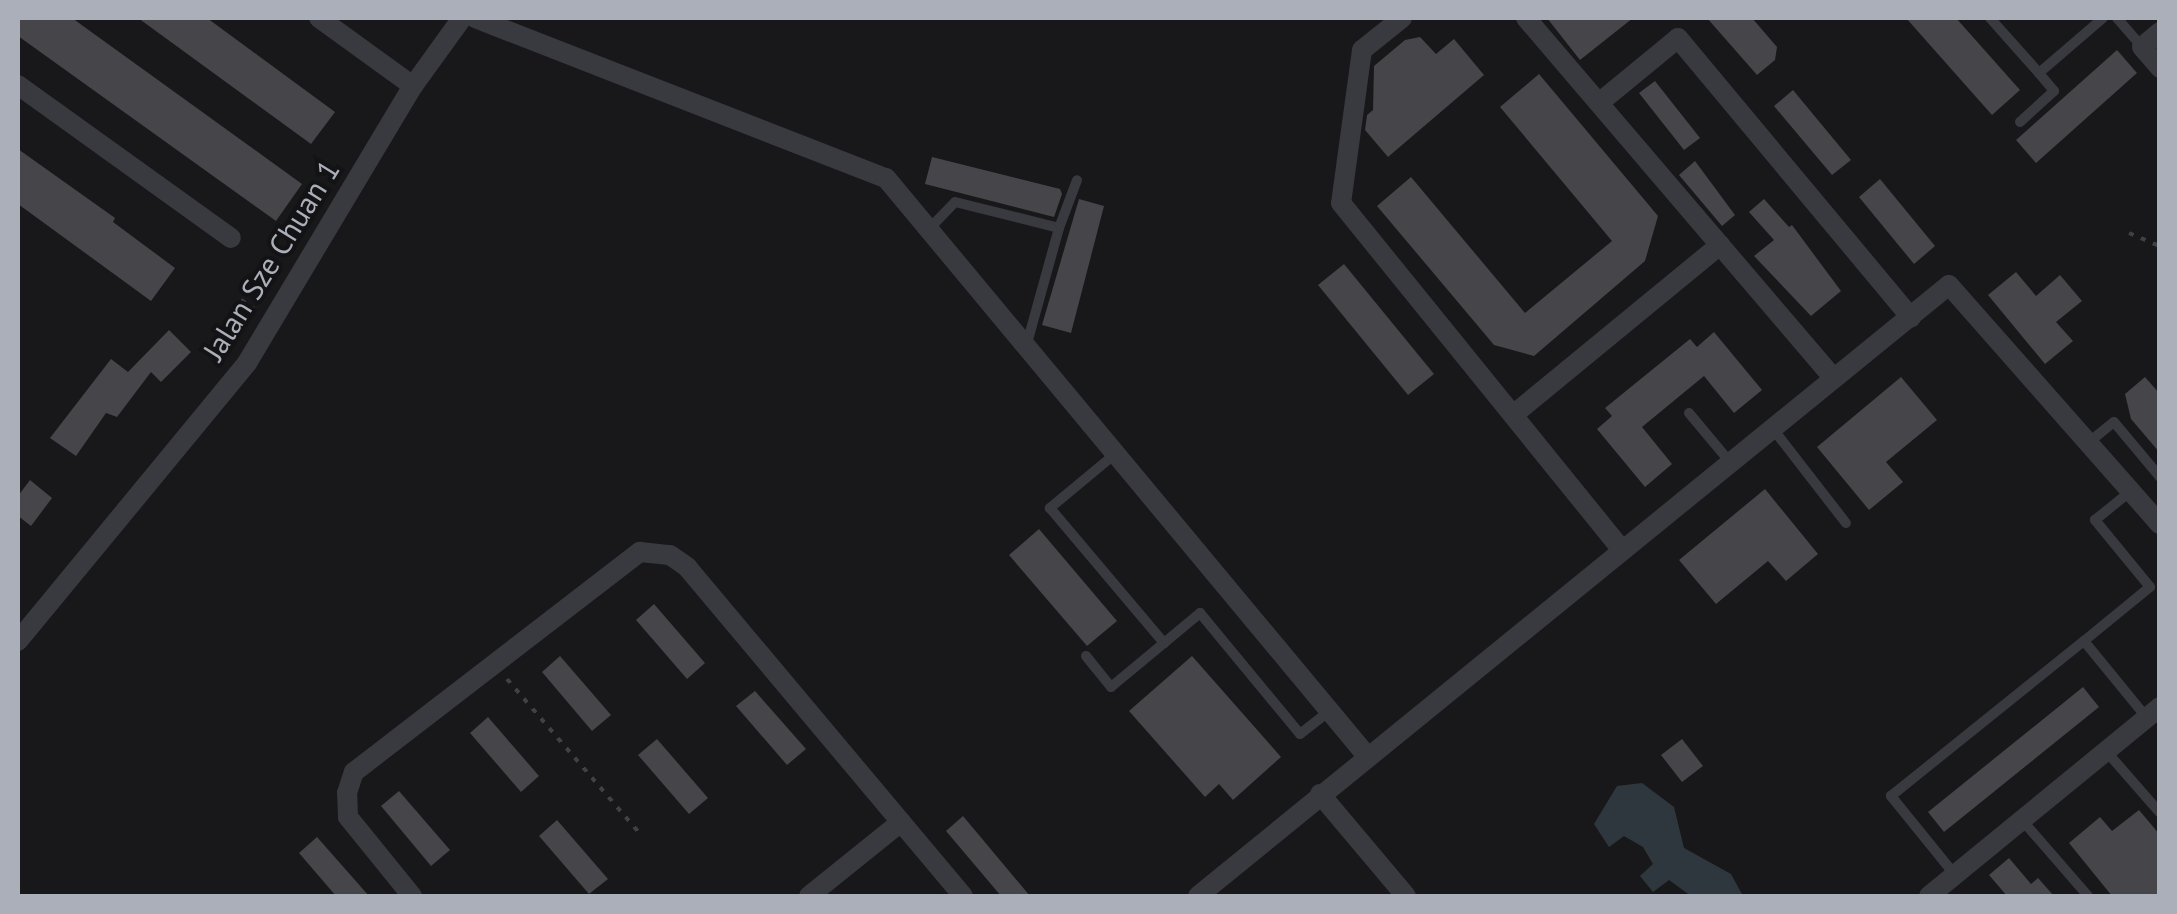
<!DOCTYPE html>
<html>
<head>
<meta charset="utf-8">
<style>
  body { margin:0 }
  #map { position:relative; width:2177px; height:914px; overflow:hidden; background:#18181a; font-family:"PT Sans",sans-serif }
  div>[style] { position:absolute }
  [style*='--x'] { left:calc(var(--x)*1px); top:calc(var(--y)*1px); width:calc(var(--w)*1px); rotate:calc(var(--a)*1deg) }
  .water>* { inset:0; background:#2f373e }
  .building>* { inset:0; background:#45454a }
  .path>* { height:4px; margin-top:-2px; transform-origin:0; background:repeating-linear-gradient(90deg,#3f4146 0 5px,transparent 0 13px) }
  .service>* { height:10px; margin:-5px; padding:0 5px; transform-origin:5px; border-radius:5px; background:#393a3f }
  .minor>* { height:20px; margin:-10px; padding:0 10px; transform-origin:10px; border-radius:10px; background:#393a3f }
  span { translate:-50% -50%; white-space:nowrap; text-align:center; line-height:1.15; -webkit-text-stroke:8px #131315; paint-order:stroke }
  .street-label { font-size:30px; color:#abafb9 }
  .frame { position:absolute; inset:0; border:20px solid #abafb9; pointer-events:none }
</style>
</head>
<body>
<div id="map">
  <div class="water">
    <div style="clip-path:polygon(1642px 783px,1674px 807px,1684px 848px,1731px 874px,1743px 896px,1691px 896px,1669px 880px,1653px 892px,1640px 876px,1653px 864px,1643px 847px,1624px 836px,1609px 847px,1594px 824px,1617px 786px)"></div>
  </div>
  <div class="building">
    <div style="clip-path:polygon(18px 18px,72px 18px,302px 184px,276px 221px,18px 36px)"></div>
    <div style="clip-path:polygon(138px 18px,207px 18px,335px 112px,311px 144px)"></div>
    <div style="clip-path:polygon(1547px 18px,1633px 18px,1580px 60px)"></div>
    <div style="clip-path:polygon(1707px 18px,1752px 18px,1777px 47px,1775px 60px,1757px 75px)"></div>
    <div style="clip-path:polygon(1906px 18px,1956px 18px,2020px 90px,1992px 115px)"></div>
    <div style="clip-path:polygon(1420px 37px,1436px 54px,1454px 39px,1484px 75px,1388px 157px,1365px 130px,1367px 115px,1373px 110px,1374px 66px,1405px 40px)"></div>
    <div style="clip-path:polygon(2117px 50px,2137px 73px,2036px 163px,2016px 140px)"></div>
    <div style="clip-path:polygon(1539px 74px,1658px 216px,1645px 261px,1534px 356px,1494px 345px,1377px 206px,1411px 177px,1525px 313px,1612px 241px,1500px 107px)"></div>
    <div style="clip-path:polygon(1655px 81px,1700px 138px,1684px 150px,1639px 93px)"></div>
    <div style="clip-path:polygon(1793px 90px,1851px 160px,1832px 175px,1774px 106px)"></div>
    <div style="clip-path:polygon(18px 149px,115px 218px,113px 222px,175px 268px,151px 301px,18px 204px)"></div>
    <div style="clip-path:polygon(932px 157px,1060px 189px,1062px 194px,1054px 217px,925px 184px)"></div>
    <div style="clip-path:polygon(1695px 161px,1735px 215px,1722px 226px,1679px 175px)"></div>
    <div style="clip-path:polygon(1880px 179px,1935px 246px,1914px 264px,1859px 197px)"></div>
    <div style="clip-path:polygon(1079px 199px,1104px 206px,1071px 333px,1042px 325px)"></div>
    <div style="clip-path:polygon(1764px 199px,1789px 227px,1792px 225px,1841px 291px,1811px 316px,1754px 256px,1774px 240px,1749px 212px)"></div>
    <div style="clip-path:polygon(1344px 264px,1434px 374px,1408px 395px,1318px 285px)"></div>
    <div style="clip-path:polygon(2016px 272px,2036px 296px,2060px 275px,2082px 301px,2056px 322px,2073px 341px,2045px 364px,1988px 295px)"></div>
    <div style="clip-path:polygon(169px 330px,191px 352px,161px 382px,151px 372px,117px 417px,106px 413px,76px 456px,50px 438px,111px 359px,128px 372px)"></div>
    <div style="clip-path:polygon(1714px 332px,1762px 390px,1734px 413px,1704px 376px,1642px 427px,1672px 464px,1645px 487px,1597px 429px,1612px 416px,1605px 408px,1690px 339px,1697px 347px)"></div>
    <div style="clip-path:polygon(1901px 377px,1937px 420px,1886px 462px,1903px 482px,1869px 510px,1817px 447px)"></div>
    <div style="clip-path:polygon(2145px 377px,2160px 394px,2160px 453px,2131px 419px,2125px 394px)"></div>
    <div style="clip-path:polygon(30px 480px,52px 498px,31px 526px,18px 516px,18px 496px)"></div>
    <div style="clip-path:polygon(1765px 489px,1818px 554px,1786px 581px,1768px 561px,1716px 604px,1679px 560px)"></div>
    <div style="clip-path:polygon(1039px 529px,1117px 621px,1087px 646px,1009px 555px)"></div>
    <div style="clip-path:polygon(654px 604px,705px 663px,687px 679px,636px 620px)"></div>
    <div style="clip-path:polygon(560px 656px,611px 715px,592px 731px,542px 672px)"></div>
    <div style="clip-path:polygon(1192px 656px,1281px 757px,1233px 800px,1219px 784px,1205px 797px,1129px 711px)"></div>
    <div style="clip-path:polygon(2083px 687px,2099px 707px,1944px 832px,1928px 812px)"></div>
    <div style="clip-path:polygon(755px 691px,806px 749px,787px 765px,736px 706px)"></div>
    <div style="clip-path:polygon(488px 717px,539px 776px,521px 792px,470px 733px)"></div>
    <div style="clip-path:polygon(657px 739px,708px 798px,689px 814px,638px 755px)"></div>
    <div style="clip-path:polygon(1682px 739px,1703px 766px,1682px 782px,1661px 755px)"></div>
    <div style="clip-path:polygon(399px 791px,450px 850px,431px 866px,381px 806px)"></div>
    <div style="clip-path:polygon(2139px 810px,2160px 835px,2160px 896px,2112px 896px,2069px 843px,2100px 817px,2112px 831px)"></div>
    <div style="clip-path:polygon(963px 816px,1030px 896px,1001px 896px,946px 831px)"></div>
    <div style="clip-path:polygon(557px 820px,608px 879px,589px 894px,539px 836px)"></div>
    <div style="clip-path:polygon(317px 837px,369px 896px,336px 896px,299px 853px)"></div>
    <div style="clip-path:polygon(2009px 858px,2031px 884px,2038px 878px,2054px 896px,2007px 896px,1989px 875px)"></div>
  </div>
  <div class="path">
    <div style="--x:2129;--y:233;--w:34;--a:23"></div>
    <div style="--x:241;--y:300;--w:21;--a:35"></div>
    <div style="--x:507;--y:679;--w:207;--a:49.3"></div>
  </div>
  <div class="service">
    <div style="--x:1990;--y:18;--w:74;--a:48.3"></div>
    <div style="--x:2039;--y:73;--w:84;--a:-40.7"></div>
    <div style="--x:2117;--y:18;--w:38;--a:49"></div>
    <div style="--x:2020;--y:122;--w:46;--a:-42.4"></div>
    <div style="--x:2054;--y:91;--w:23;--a:-130"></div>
    <div style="--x:1059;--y:228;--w:51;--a:-69.4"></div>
    <div style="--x:929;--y:229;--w:37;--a:-46"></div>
    <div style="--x:955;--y:202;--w:107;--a:14"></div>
    <div style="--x:1059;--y:228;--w:123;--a:105.5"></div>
    <div style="--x:1689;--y:413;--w:64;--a:50.1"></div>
    <div style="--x:1773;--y:429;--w:119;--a:52.2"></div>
    <div style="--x:2088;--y:443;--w:33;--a:-39"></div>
    <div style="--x:2114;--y:422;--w:72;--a:50.1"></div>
    <div style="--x:1115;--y:454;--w:85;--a:140.3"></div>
    <div style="--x:1050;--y:508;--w:177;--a:49.8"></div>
    <div style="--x:2084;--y:641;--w:85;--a:-39.3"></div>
    <div style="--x:2150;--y:587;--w:87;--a:-129.4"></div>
    <div style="--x:2095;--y:520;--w:46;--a:-38.9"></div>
    <div style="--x:1086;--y:656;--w:40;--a:51"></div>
    <div style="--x:1111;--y:687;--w:116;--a:-39.7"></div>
    <div style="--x:1200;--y:613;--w:157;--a:50.4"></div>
    <div style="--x:1300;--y:734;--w:37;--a:-38"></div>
    <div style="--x:2106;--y:751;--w:82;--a:48.9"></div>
    <div style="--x:2022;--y:820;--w:101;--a:49"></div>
    <div style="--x:1955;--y:875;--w:102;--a:-129"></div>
    <div style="--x:1891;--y:796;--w:248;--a:-38.8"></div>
    <div style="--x:2084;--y:641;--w:99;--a:50.7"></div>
  </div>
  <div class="minor">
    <div style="--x:475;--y:18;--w:441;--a:21.3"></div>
    <div style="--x:886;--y:178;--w:752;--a:50.23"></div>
    <div style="--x:1402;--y:18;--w:51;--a:141.3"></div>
    <div style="--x:1362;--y:50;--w:154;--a:97.8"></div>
    <div style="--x:1341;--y:203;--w:447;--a:51"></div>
    <div style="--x:1526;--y:18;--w:474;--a:49.5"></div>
    <div style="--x:2160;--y:32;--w:23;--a:140"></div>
    <div style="--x:2142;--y:47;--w:28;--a:49"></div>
    <div style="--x:18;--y:85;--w:262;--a:35.7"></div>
    <div style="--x:413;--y:86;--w:84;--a:-54.2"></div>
    <div style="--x:1599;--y:103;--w:102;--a:-39.4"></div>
    <div style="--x:1678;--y:38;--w:364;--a:50.2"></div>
    <div style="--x:1513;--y:415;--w:268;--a:-39.4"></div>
    <div style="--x:18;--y:641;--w:360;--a:-50.5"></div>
    <div style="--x:247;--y:363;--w:323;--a:-59.1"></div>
    <div style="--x:413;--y:86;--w:116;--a:-144.1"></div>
    <div style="--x:1320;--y:794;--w:133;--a:49.9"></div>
    <div style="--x:412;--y:896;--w:102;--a:-129"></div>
    <div style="--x:348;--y:817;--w:24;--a:-92"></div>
    <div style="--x:347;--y:793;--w:22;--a:-72"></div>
    <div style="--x:354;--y:772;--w:361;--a:-37.6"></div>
    <div style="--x:640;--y:552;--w:30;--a:6"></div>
    <div style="--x:670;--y:555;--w:21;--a:35"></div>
    <div style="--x:687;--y:567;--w:429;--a:50"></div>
    <div style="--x:809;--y:896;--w:118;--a:-38.8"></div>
    <div style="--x:1198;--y:896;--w:968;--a:-39.13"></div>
    <div style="--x:1949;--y:285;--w:319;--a:48.6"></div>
    <div style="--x:1929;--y:896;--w:298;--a:-39.3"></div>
  </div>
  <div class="street-label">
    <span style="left:271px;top:260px;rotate:-58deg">Jalan Sze Chuan 1</span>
  </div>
  <div class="frame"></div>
</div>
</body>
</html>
